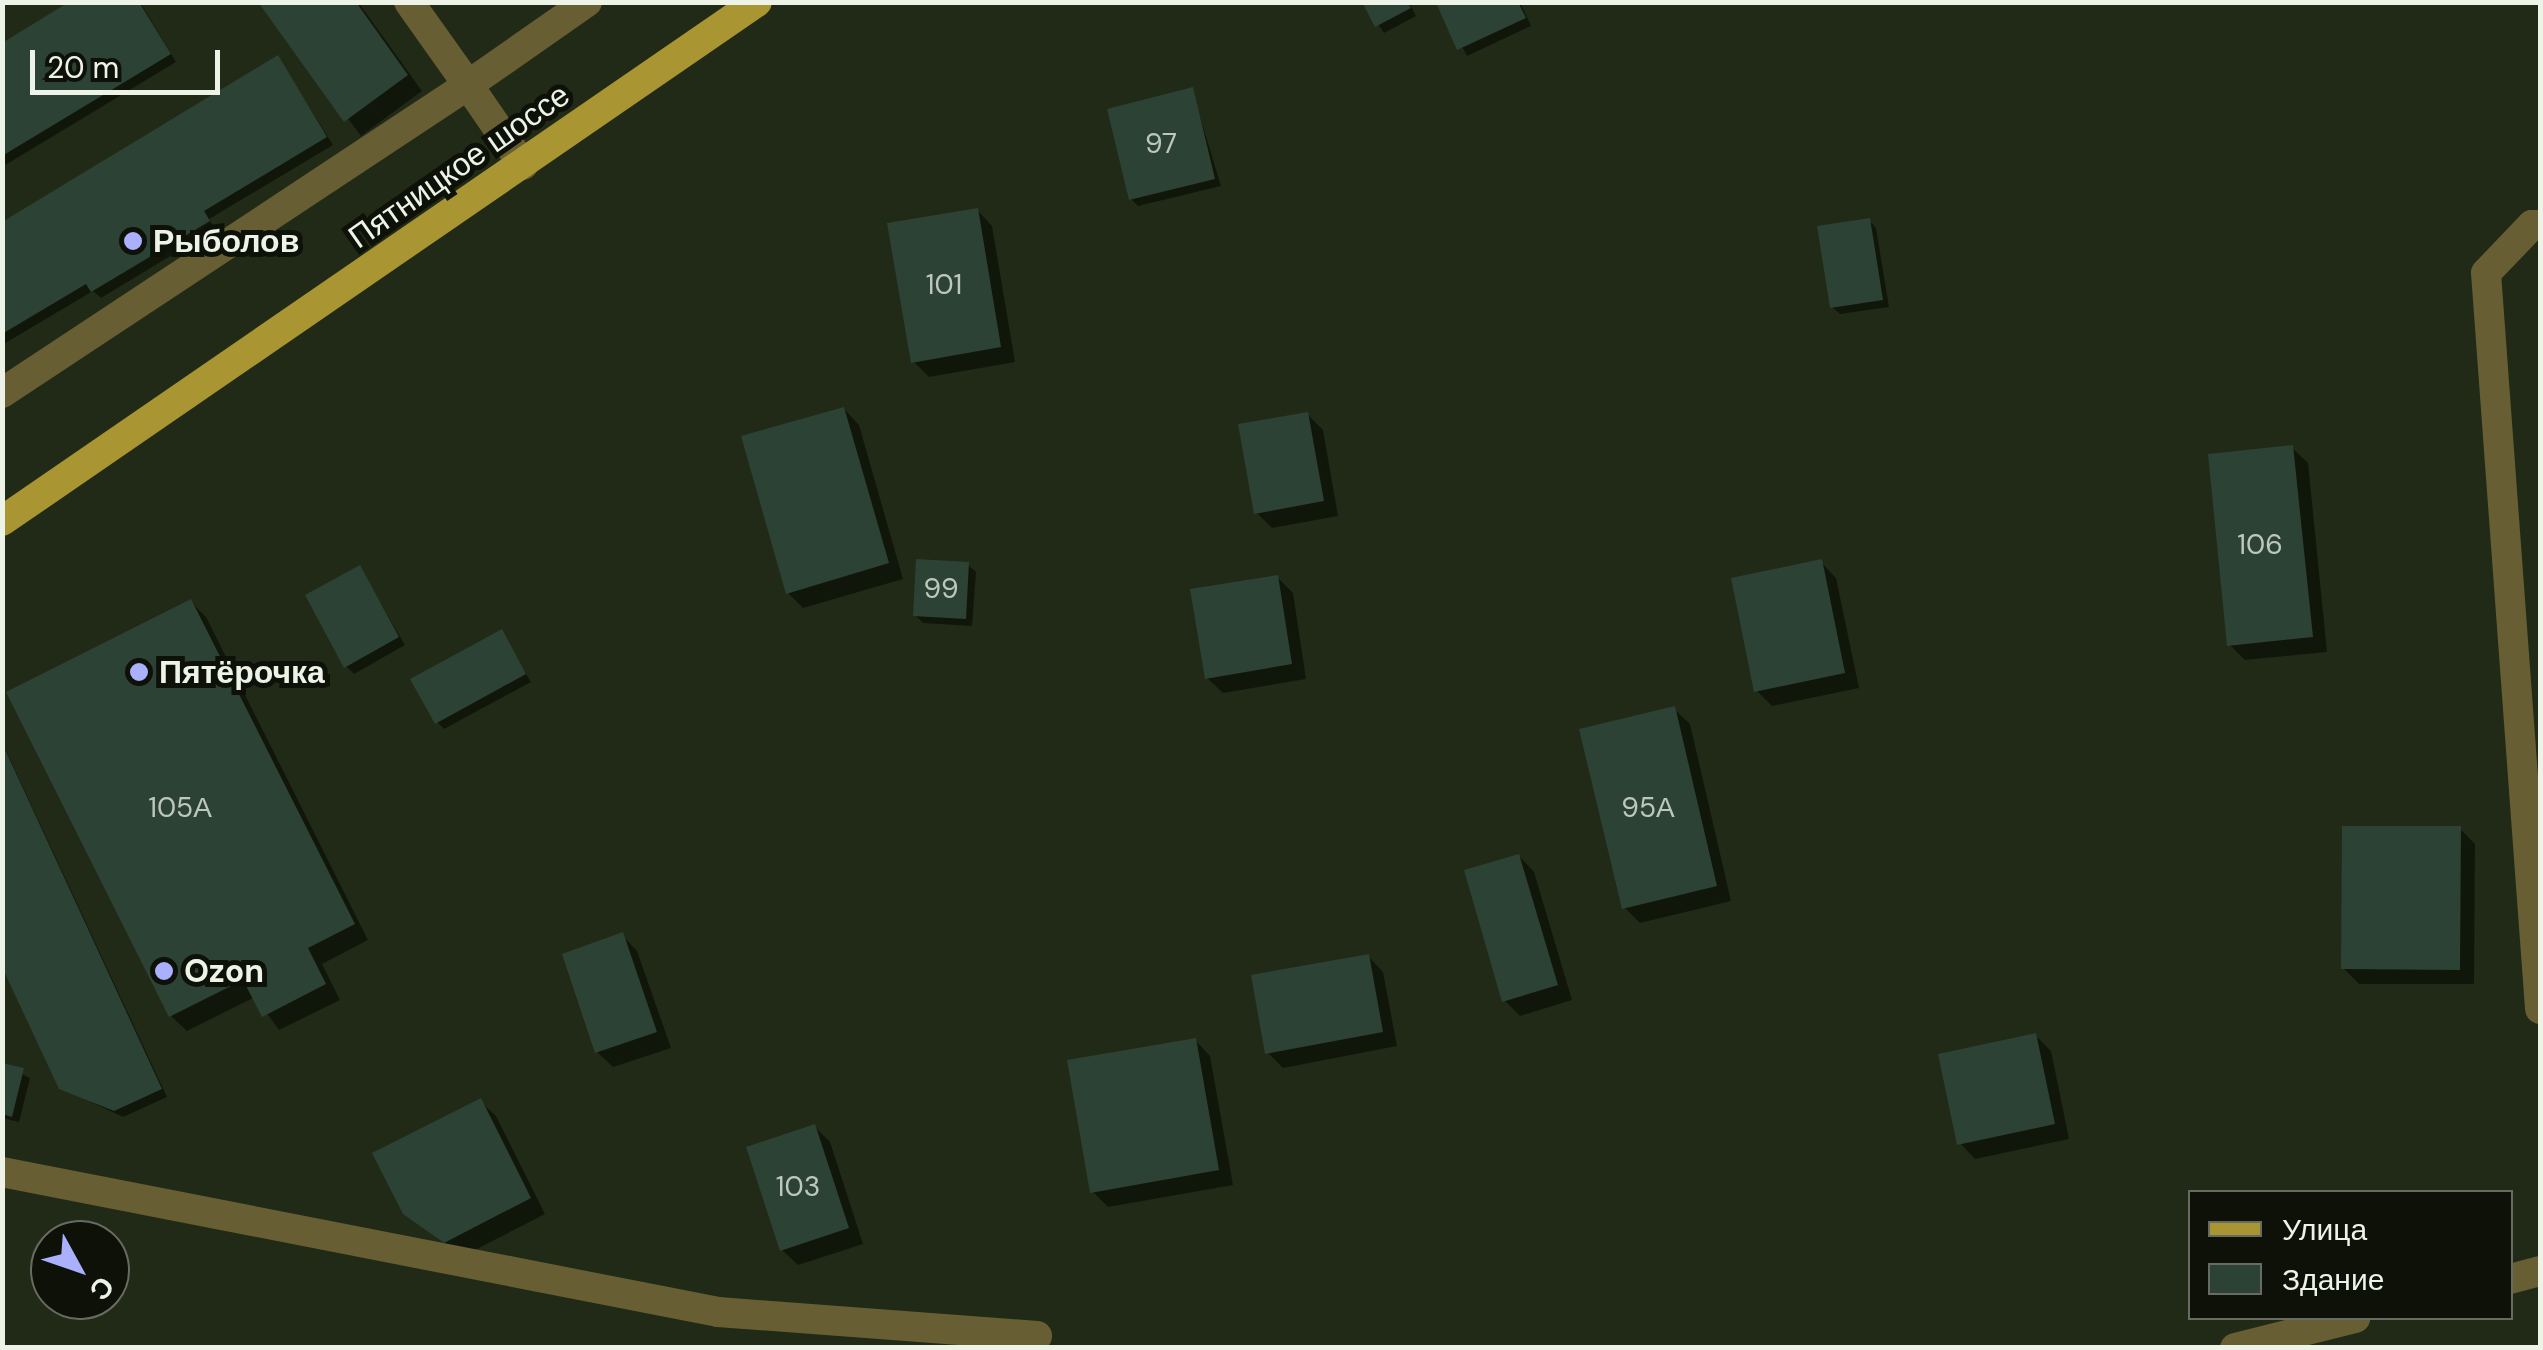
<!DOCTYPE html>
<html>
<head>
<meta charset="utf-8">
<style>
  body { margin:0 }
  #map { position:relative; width:2543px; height:1350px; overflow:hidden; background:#212a16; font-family:"DM Sans",sans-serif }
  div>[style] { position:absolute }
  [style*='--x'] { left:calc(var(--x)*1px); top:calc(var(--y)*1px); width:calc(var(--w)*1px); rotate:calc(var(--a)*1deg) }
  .shadow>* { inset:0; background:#0007 }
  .building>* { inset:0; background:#2c4235 }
  .lane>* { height:30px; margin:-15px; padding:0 15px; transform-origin:15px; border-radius:15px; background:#675e33 }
  .street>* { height:30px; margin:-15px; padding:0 15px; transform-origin:15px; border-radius:15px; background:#675e33 }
  .primary>* { height:30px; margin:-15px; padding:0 15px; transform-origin:15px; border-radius:15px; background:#a99531 }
  .dots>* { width:28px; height:28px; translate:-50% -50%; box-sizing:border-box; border:5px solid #0d1108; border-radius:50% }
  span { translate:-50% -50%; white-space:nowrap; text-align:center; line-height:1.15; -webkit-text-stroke:10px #0d1108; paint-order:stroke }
  .number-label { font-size:28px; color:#bdc7ba }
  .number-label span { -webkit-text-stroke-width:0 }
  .street-label { font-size:32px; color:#edf3e7 }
  .poi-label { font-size:32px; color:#edf3e7; font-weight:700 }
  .left { translate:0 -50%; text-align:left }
  .frame { position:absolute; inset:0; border:5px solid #edf3e7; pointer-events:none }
  .legend { position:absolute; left:2188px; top:1190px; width:325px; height:130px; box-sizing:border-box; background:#0d1108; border:2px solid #676b61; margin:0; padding:12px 18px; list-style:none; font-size:30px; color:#edf3e7 }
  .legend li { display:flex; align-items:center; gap:20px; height:50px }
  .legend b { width:50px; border:2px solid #676b61 }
  .north { position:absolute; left:30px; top:1220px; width:100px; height:100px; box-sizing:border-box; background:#0d1108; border:2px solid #676b61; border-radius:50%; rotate:130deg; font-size:28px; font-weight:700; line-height:40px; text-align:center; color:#edf3e7 }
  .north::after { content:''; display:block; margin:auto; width:35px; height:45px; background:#aab0fb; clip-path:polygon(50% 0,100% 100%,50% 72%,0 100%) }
  .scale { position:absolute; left:30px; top:50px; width:190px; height:45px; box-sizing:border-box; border:5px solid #edf3e7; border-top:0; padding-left:12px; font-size:30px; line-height:35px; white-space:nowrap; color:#edf3e7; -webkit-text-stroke:8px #0d1108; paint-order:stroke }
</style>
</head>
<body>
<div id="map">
  <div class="shadow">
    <div style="clip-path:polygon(74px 2px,140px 2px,176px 62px,2px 167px,2px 46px)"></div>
    <div style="clip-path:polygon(261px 2px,358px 2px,422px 91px,361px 136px)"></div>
    <div style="clip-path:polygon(1364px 2px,1409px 2px,1416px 16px,1384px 33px)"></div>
    <div style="clip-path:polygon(1448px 2px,1520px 2px,1531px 26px,1467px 56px,1440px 6px)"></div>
    <div style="clip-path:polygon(278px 58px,333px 145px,209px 219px,215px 229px,101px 298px,93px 291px,2px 345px,2px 225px)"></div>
    <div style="clip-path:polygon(1192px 90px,1221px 186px,1138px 206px,1131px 199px)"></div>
    <div style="clip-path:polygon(977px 210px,992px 226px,1015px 362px,929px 377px,914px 362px)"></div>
    <div style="clip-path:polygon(1869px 220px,1876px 228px,1889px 307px,1840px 314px,1832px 307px)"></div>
    <div style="clip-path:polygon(844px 409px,859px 425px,903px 579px,803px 608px,788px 593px)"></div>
    <div style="clip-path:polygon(1307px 414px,1323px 430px,1338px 516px,1272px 528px,1257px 513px)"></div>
    <div style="clip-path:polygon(2292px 448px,2308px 463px,2327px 652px,2245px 660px,2230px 645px)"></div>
    <div style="clip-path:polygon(1821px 562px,1836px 578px,1859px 688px,1772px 706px,1756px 690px)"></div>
    <div style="clip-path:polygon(968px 565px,976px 572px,972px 626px,923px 623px,915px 615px)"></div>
    <div style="clip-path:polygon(360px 568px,405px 645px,354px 674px,346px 666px)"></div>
    <div style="clip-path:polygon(1277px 577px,1293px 593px,1306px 679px,1223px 693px,1207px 678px)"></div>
    <div style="clip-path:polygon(191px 602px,206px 617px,368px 940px,322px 964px,340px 1000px,279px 1030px,255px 997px,187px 1031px,171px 1016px)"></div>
    <div style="clip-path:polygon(501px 633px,531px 682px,444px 729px,437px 722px)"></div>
    <div style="clip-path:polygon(1674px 709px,1690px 724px,1731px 901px,1640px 923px,1624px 907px)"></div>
    <div style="clip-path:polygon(2px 742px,167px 1097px,123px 1117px,61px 1088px,2px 961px)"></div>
    <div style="clip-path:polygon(2460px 829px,2475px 844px,2474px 984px,2359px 984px,2343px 968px)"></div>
    <div style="clip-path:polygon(1519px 856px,1534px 872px,1572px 1000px,1520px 1016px,1504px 1000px)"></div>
    <div style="clip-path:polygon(622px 935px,637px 951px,671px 1048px,613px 1067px,597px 1052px)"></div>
    <div style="clip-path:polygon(1368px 956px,1383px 972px,1397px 1046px,1283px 1068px,1268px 1053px)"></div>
    <div style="clip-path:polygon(2035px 1035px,2051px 1051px,2069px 1139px,1975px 1159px,1960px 1143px)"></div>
    <div style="clip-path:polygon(1195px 1040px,1210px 1056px,1233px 1185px,1108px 1207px,1093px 1192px)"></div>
    <div style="clip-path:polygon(2px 1065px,30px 1078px,19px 1122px,2px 1118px)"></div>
    <div style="clip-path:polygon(480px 1101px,496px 1116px,545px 1214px,461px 1257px,405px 1213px)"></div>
    <div style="clip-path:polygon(814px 1126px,830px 1142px,863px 1244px,798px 1265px,782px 1250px)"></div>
  </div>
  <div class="building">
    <div style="clip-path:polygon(69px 2px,139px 2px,171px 54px,2px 156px,2px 43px)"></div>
    <div style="clip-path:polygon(258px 2px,356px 2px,408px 75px,344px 122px)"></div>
    <div style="clip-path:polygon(1362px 2px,1407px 2px,1411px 8px,1375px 27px)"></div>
    <div style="clip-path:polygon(1518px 2px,1526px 18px,1457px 50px,1437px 5px)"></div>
    <div style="clip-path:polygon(278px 55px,327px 137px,204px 211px,210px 221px,91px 292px,86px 284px,2px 334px,2px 222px)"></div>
    <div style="clip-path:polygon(1193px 87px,1215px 179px,1129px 200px,1107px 109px)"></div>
    <div style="clip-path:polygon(978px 208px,1001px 347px,911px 363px,887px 223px)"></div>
    <div style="clip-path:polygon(1870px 218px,1883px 300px,1830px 308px,1817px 226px)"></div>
    <div style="clip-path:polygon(844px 407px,889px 563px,786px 594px,741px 436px)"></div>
    <div style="clip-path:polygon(1308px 412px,1324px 501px,1254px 514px,1238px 424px)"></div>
    <div style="clip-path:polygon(2293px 445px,2313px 637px,2227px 646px,2208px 454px)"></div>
    <div style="clip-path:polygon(916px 559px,969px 562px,966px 619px,913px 616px)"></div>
    <div style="clip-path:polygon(1822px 559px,1845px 673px,1754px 692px,1731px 578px)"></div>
    <div style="clip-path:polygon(360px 565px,399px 637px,344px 668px,305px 595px)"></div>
    <div style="clip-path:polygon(1278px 575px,1292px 664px,1205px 679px,1190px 589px)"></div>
    <div style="clip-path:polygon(191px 599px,355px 924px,308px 948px,326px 984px,262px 1017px,243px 980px,169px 1017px,6px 692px)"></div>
    <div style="clip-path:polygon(502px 629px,526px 674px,435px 724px,410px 679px)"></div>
    <div style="clip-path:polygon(1675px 706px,1717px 886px,1622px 909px,1579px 729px)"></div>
    <div style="clip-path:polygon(2px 743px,162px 1089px,114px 1111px,59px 1089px,2px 967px)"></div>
    <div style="clip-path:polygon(2342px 826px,2461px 826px,2460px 970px,2341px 969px)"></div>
    <div style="clip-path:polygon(1519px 854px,1558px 985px,1502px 1002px,1464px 870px)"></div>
    <div style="clip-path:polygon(623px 932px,657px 1032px,595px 1053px,562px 954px)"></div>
    <div style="clip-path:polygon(1369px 954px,1383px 1032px,1265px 1054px,1251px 975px)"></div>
    <div style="clip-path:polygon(2036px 1033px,2055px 1124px,1957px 1145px,1938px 1054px)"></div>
    <div style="clip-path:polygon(1196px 1038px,1219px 1170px,1090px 1193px,1067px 1060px)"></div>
    <div style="clip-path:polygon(2px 1063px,24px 1068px,12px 1117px,2px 1114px)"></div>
    <div style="clip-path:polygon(481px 1098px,531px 1198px,444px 1243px,403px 1214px,372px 1153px)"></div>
    <div style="clip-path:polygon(815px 1124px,849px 1228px,780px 1251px,746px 1147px)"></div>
  </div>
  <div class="lane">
    <div style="--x:523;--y:165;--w:97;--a:-124.5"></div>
    <div style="--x:468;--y:85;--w:145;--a:-34.9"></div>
    <div style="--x:2;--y:393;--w:559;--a:-33.46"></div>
    <div style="--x:468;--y:85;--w:102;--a:-125.4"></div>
    <div style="--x:2;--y:1172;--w:730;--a:11.06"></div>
    <div style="--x:718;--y:1312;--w:320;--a:4.3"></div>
  </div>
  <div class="street">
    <div style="--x:2540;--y:225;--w:8;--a:180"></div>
    <div style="--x:2532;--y:225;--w:66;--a:133.8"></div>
    <div style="--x:2486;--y:273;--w:738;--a:85.8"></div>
    <div style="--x:2510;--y:1279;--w:31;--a:-15"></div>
    <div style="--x:2235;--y:1348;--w:124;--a:-14"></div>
  </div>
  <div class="primary">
    <div style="--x:2;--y:521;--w:916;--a:-34.51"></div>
  </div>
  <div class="dots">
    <div style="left:133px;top:241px;background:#aab0fb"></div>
    <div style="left:139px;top:672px;background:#aab0fb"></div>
    <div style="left:164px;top:971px;background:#aab0fb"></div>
  </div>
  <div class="number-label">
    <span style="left:1161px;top:144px">97</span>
    <span style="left:944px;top:285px">101</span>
    <span style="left:2260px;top:545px">106</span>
    <span style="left:941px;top:589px">99</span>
    <span style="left:180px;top:808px">105А</span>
    <span style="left:1648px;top:808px">95А</span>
    <span style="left:798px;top:1187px">103</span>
  </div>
  <div class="street-label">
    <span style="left:459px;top:166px;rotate:-35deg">Пятницкое шоссе</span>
  </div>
  <div class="poi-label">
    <span class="left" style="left:153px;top:241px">Рыболов</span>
    <span class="left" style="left:159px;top:672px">Пятёрочка</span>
    <span class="left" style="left:184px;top:971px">Ozon</span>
  </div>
  <div class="frame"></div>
  <ul class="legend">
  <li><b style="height:12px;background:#a99531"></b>Улица</li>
  <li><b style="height:28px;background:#2c4235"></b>Здание</li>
  </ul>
  <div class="north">С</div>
  <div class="scale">20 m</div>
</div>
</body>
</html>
